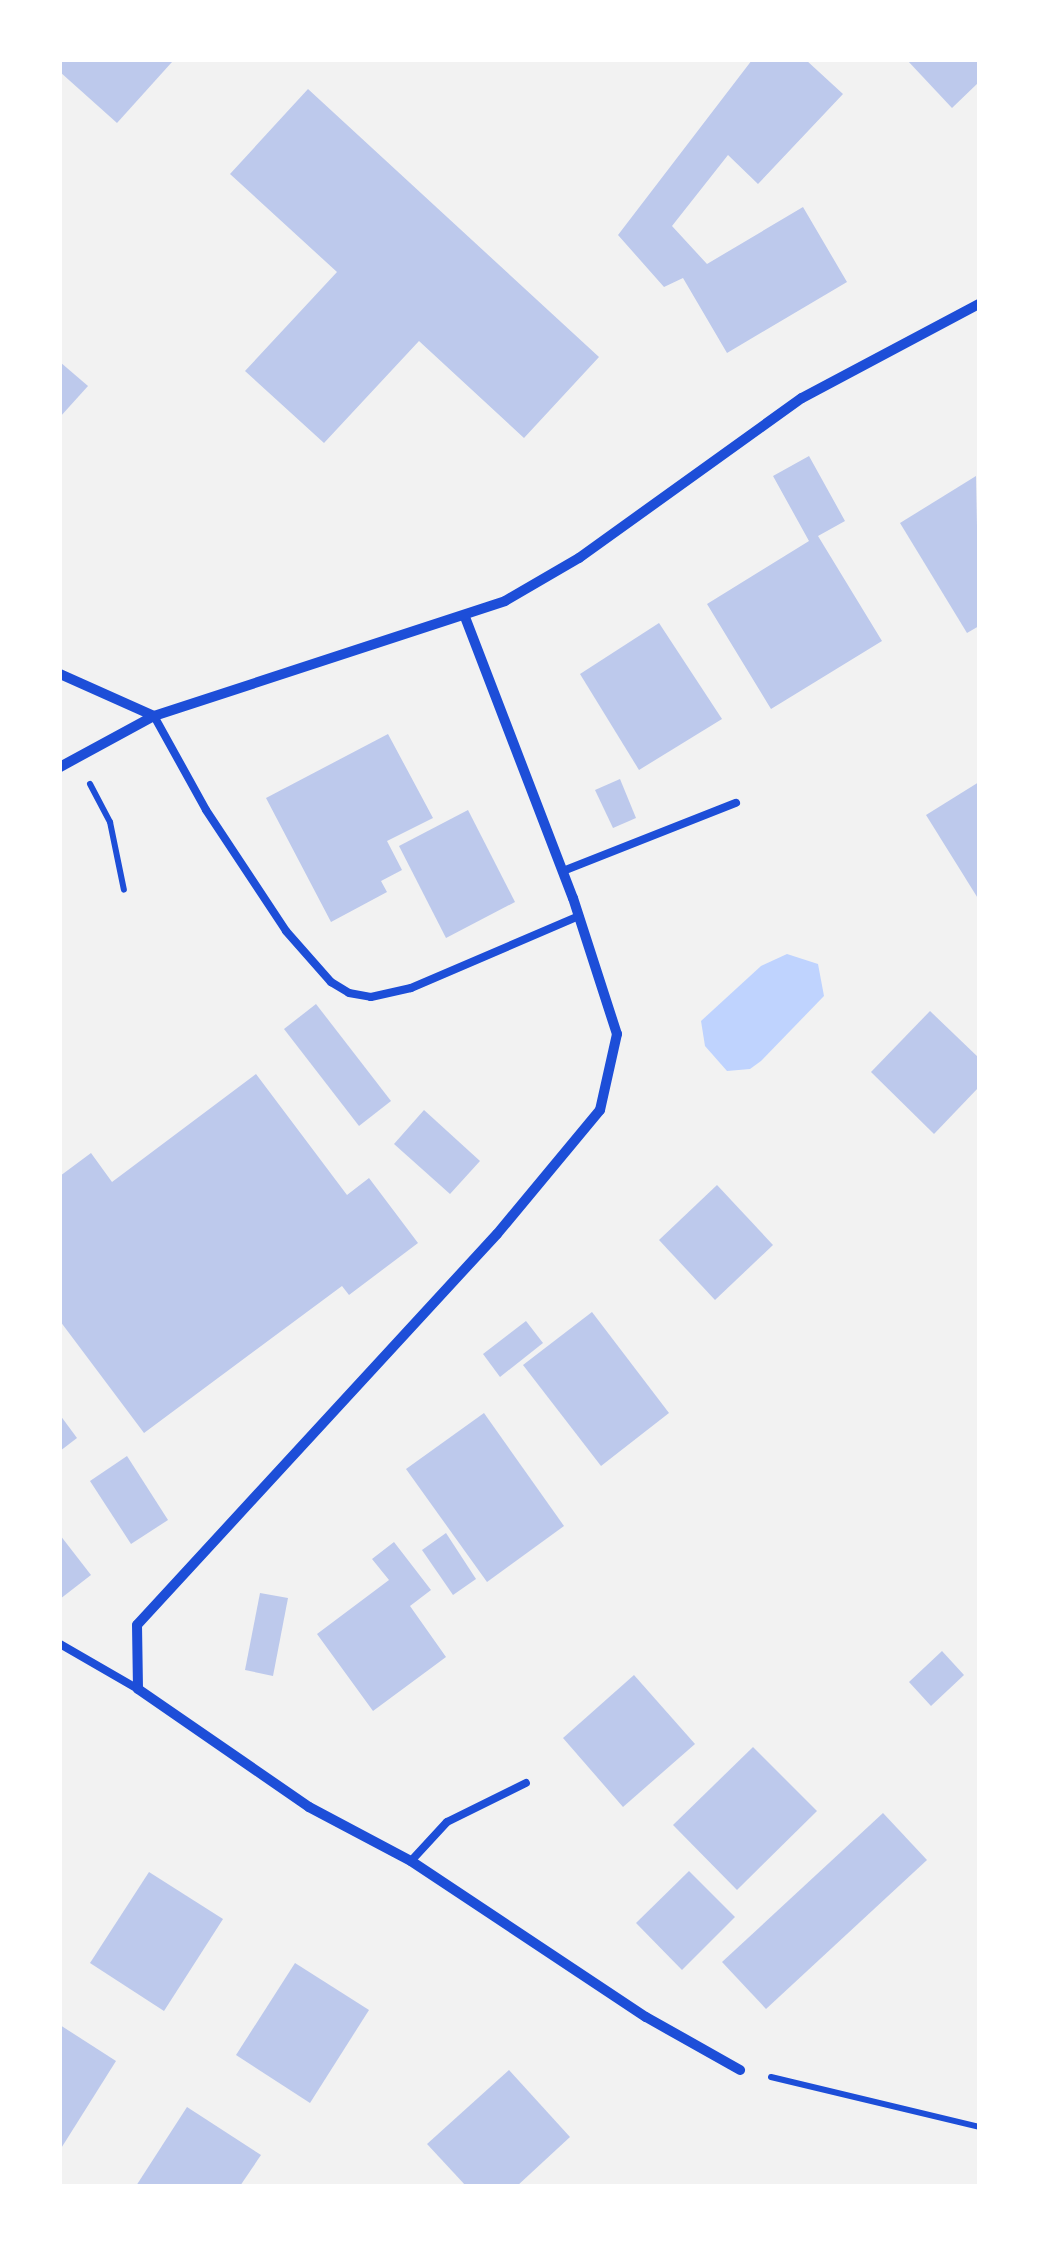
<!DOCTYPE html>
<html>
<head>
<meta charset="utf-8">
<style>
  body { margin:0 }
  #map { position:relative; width:1039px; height:2246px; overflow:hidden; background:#f2f2f2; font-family:"Space Grotesk",sans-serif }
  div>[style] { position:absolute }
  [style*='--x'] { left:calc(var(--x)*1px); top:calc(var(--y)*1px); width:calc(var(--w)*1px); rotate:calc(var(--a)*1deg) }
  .water>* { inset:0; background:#bfd3fe }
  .building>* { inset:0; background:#bdc9ec }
  .path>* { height:6px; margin:-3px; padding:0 3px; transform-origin:3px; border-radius:3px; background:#1d4ed8 }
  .service>* { height:8px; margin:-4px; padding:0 4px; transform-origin:4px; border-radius:4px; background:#1d4ed8 }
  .minor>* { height:10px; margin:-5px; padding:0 5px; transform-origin:5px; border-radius:5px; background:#1d4ed8 }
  span { translate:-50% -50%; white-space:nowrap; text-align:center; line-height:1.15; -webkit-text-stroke:8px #fff; paint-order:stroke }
  .frame { position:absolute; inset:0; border:62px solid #fff; pointer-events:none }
</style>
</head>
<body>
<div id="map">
  <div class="water">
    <div style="clip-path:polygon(787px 954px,818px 964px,824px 996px,761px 1061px,750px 1069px,727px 1071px,705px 1046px,701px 1021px,761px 966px)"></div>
  </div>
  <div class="building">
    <div style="clip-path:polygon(60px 60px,170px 60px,172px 62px,117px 123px,60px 72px)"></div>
    <div style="clip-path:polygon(752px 60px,806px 60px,843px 94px,758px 184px,728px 155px,672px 226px,707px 264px,803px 207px,847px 282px,727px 353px,683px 278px,664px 287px,618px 235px)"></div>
    <div style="clip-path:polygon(907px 60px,979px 60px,979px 82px,952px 108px)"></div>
    <div style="clip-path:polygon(308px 89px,599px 357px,524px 438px,419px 341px,324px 443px,245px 371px,337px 272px,230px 174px)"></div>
    <div style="clip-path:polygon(60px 362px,88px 386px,60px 417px)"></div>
    <div style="clip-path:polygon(809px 456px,845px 521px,818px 536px,882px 641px,771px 709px,707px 604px,809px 541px,773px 476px)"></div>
    <div style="clip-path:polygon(976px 476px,979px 626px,967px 633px,900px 523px)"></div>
    <div style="clip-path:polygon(659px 623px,722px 719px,639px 770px,580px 674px)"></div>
    <div style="clip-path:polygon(388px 734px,433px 818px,387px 841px,402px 870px,381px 881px,387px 892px,331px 922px,266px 798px)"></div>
    <div style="clip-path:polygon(620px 779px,636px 818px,613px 828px,595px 790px)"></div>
    <div style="clip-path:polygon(979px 782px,979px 900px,926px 815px)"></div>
    <div style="clip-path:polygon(468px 810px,515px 902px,446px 938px,399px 846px)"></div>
    <div style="clip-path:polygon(316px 1004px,391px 1101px,359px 1126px,284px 1029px)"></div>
    <div style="clip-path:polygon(930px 1011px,979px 1058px,979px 1087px,934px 1134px,871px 1072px)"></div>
    <div style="clip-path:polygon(256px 1074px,347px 1195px,369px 1178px,418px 1243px,349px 1295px,342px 1286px,144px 1433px,60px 1321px,60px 1176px,91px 1153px,112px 1182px)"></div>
    <div style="clip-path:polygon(424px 1110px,480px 1161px,450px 1194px,394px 1144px)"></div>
    <div style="clip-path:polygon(717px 1185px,773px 1245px,715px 1300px,659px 1240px)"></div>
    <div style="clip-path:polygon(592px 1312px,669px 1413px,601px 1466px,523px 1365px)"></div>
    <div style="clip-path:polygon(526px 1321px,543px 1343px,500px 1377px,483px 1354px)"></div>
    <div style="clip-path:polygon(484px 1413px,564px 1526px,487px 1582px,406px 1469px)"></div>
    <div style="clip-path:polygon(60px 1415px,77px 1438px,60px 1451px)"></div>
    <div style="clip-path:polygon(127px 1456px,168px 1520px,131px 1544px,90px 1481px)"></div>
    <div style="clip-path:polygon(446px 1533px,476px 1579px,453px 1595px,422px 1550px)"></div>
    <div style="clip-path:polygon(60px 1535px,91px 1575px,60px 1599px)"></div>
    <div style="clip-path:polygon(394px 1542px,431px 1590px,410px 1606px,446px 1657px,373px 1711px,317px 1634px,389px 1580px,372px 1559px)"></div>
    <div style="clip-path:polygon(260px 1593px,288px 1598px,273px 1676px,245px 1670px)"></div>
    <div style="clip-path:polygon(942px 1651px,964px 1675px,931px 1706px,909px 1682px)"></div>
    <div style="clip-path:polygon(634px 1675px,695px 1744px,623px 1807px,563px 1738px)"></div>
    <div style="clip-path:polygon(753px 1747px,817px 1811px,737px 1890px,673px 1825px)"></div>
    <div style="clip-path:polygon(883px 1813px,927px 1860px,766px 2009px,722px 1962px)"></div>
    <div style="clip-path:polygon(689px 1871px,735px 1917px,682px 1970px,636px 1923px)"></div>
    <div style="clip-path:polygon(149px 1872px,223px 1919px,164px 2011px,90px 1963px)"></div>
    <div style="clip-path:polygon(295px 1963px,369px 2010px,310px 2103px,236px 2055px)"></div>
    <div style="clip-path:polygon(60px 2025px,116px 2061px,60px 2150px)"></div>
    <div style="clip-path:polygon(509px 2070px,570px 2137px,517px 2186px,466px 2186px,427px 2144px)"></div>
    <div style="clip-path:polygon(187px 2107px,261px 2155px,240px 2186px,136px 2186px)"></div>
  </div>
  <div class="path">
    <div style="--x:90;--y:784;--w:43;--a:62.2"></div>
    <div style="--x:110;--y:822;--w:69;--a:78.4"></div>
    <div style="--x:771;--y:2077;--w:214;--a:13.5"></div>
  </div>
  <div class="service">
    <div style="--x:154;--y:716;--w:107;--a:61"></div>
    <div style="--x:206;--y:810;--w:145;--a:56.5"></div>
    <div style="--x:286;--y:931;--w:68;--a:48.6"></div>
    <div style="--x:331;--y:982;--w:21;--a:31"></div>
    <div style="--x:349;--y:993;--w:22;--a:10"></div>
    <div style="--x:371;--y:997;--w:41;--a:-12.7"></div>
    <div style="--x:411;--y:988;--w:183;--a:-23.2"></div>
    <div style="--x:563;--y:871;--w:186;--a:-21.5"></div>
    <div style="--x:60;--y:1644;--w:90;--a:30"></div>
    <div style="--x:411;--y:1861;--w:53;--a:-47.3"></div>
    <div style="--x:447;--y:1822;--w:88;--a:-26.3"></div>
  </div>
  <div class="minor">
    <div style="--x:465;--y:617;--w:301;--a:69"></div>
    <div style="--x:573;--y:898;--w:143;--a:72.1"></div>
    <div style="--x:617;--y:1034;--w:78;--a:102.6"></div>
    <div style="--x:600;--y:1110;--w:161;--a:129.7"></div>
    <div style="--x:497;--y:1234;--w:531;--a:132.64"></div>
    <div style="--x:137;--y:1625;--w:64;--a:89.1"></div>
    <div style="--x:138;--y:1689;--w:208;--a:34.6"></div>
    <div style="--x:309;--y:1807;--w:115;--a:27.9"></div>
    <div style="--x:411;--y:1861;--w:282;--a:33.6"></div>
    <div style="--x:646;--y:2017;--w:108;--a:29.4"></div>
    <div style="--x:60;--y:674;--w:103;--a:24.1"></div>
    <div style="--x:60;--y:767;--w:107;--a:-28.5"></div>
    <div style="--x:154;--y:716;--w:369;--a:-18.1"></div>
    <div style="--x:505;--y:601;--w:86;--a:-30.2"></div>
    <div style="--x:579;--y:558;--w:274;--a:-35.7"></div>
    <div style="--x:802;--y:398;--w:200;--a:-28"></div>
  </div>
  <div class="frame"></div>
</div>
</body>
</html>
